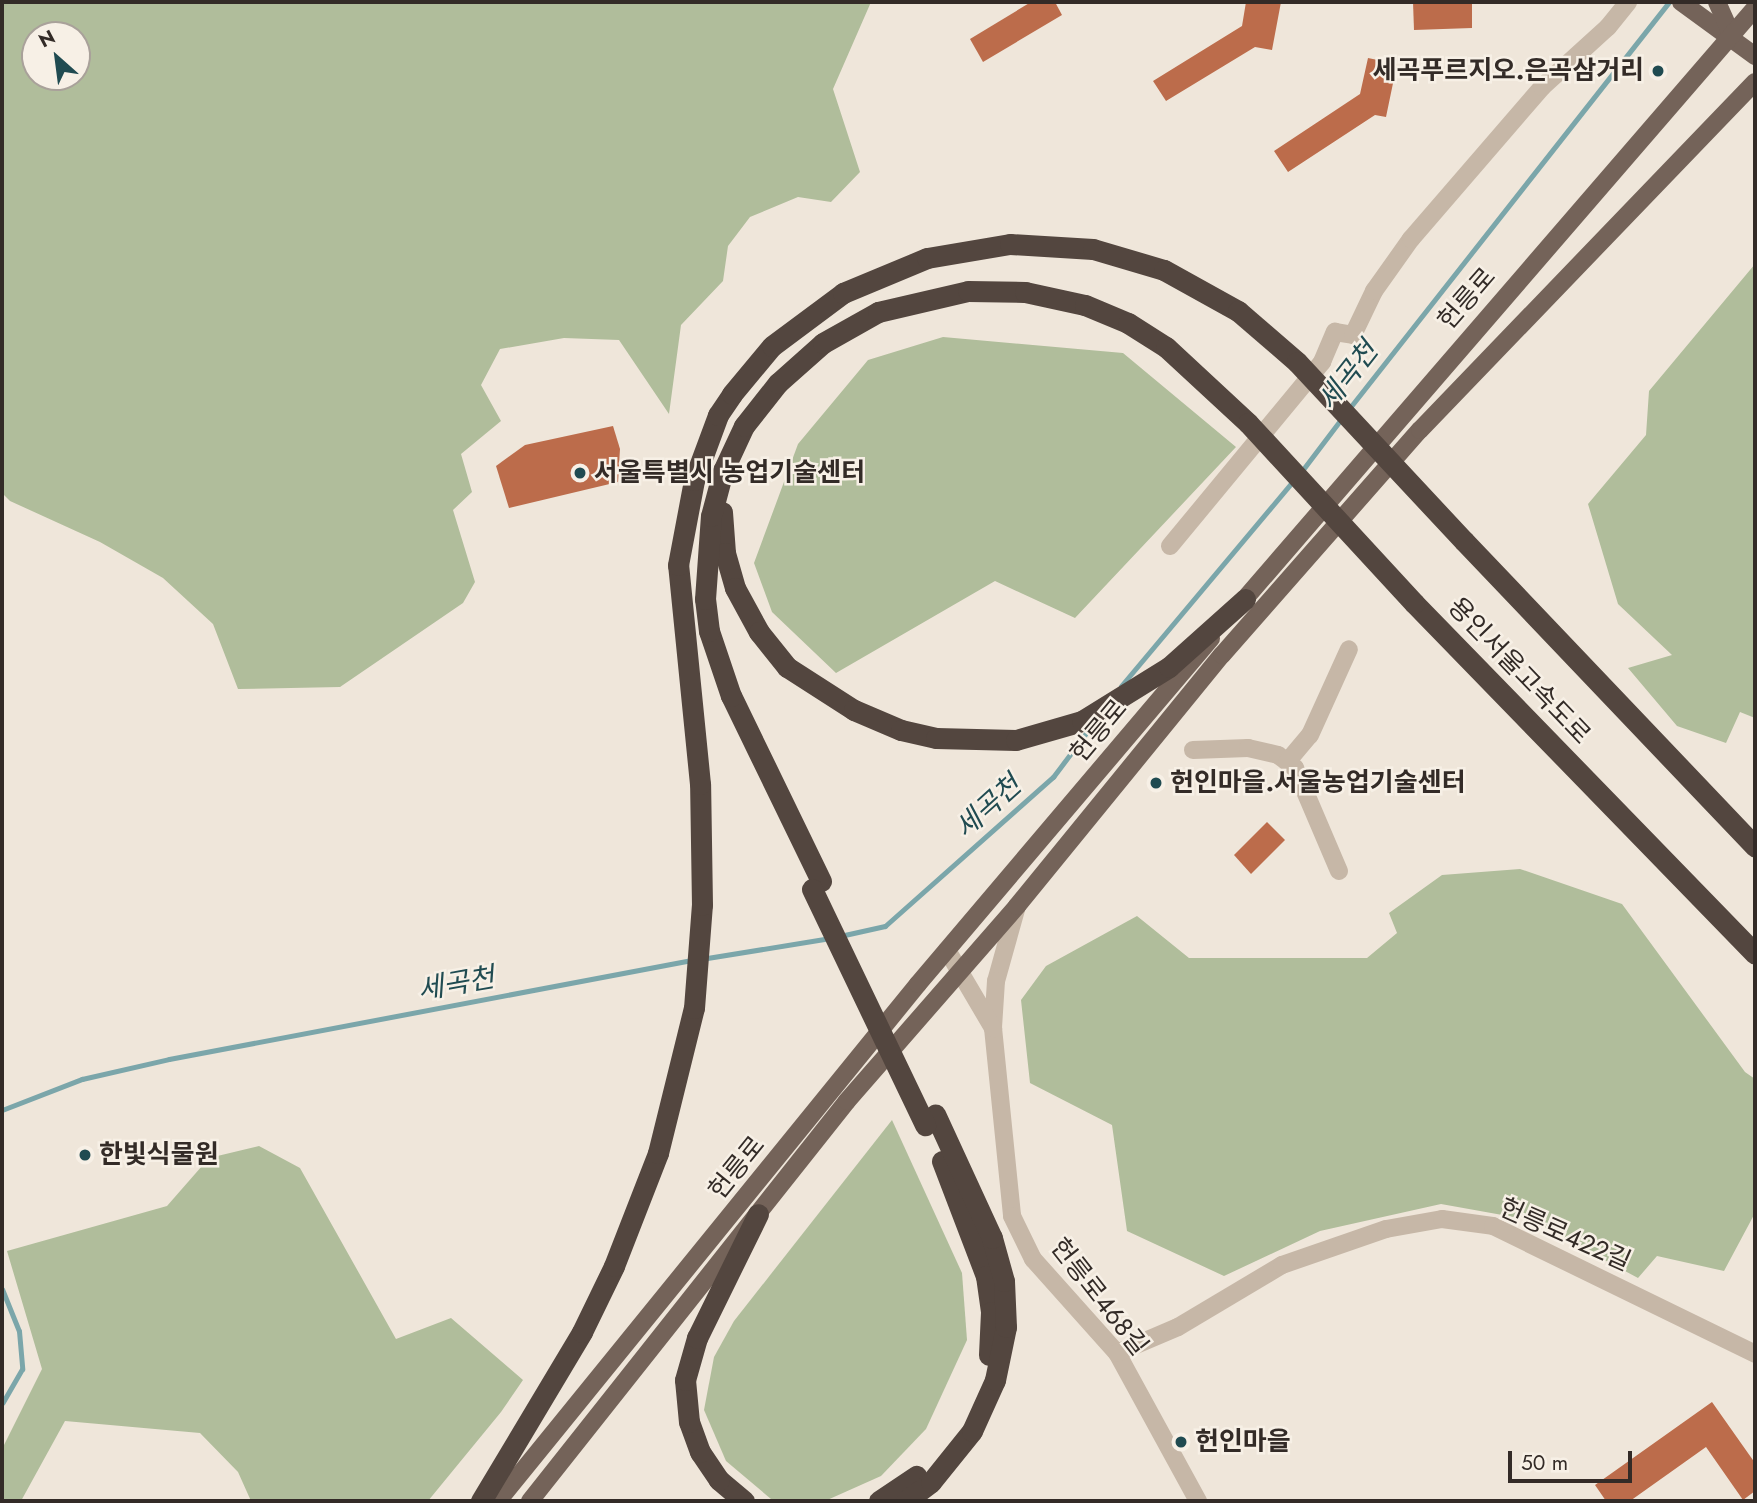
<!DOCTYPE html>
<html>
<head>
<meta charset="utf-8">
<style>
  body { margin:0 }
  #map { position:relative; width:1757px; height:1503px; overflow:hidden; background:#efe6da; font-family:Jost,"Noto Sans KR",sans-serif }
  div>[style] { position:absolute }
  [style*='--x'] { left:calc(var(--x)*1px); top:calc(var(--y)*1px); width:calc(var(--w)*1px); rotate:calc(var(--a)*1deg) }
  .green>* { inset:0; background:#b0bd9b }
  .stream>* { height:5px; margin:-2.5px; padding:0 2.5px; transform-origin:2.5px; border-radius:2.5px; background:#7ba6aa }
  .building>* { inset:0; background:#bc6c4b }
  .minor>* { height:18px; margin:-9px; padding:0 9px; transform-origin:9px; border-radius:9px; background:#c6b7a7 }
  .major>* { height:18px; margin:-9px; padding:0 9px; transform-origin:9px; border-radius:9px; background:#746359 }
  .highway>* { height:21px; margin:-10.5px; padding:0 10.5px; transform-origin:10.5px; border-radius:10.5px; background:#53463f }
  .highway-bridge>* { height:21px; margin:-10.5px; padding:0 10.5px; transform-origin:10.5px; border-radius:10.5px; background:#53463f }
  .dots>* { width:19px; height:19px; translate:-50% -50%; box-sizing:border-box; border:4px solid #f7f0e6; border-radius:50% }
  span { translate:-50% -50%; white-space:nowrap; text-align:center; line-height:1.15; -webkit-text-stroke:5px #f7f0e6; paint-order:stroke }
  .poi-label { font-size:26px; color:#332b27; font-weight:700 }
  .right { translate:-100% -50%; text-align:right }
  .left { translate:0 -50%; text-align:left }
  .street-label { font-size:26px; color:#332b27 }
  .water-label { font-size:28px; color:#204b51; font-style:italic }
  .frame { position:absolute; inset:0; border:4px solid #332b27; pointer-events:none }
  .north { position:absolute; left:21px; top:21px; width:70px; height:70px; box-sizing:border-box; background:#f7f0e6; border:2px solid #a9a19a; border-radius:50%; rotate:332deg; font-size:19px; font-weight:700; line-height:28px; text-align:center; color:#332b27 }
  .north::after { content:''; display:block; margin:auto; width:24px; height:32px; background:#204b51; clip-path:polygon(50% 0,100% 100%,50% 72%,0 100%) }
  .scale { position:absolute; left:1508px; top:1451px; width:124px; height:32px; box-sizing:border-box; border:4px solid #332b27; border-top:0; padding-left:9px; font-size:21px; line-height:24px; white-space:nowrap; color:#332b27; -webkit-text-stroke:5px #f7f0e6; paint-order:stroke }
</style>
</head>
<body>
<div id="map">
  <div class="green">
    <div style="clip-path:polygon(evenodd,2px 2px,871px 2px,833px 89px,860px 172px,831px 202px,798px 197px,750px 217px,728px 246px,723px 281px,681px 325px,669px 414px,619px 340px,564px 338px,500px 349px,481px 385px,501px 421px,461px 454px,472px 492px,453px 510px,475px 582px,463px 603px,340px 687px,238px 689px,213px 624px,163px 578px,100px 542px,10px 501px,2px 493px,2px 2px,35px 35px,77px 35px,77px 77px,35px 77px,35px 35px)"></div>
    <div style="clip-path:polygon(1755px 264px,1755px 718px,1740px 712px,1726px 743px,1677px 726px,1628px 668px,1672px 655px,1618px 604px,1588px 504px,1646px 435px,1649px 391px)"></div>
    <div style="clip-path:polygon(943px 337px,1123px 353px,1236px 447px,1075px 618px,995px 581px,836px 673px,772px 612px,754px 563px,798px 444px,868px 360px)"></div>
    <div style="clip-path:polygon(1520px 869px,1622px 904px,1745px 1072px,1755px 1079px,1755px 1213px,1724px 1271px,1657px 1256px,1638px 1278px,1530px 1220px,1441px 1204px,1320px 1231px,1224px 1276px,1127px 1231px,1112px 1125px,1030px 1083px,1021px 1000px,1046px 966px,1137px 916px,1189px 958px,1367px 958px,1397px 933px,1389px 913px,1442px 875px)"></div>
    <div style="clip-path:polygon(892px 1120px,962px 1273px,967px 1340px,926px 1429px,881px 1476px,825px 1501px,771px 1499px,726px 1461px,704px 1410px,714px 1357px,734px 1321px)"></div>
    <div style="clip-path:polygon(259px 1146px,300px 1168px,396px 1339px,451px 1318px,523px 1380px,501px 1412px,428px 1501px,251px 1501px,238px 1472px,200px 1433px,65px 1421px,21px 1501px,2px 1501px,2px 1449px,42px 1369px,7px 1251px,167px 1206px,209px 1158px)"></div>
  </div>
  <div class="stream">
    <div style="--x:1348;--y:410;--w:519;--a:-51.81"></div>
    <div style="--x:1301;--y:472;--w:68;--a:-52.8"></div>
    <div style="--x:1121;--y:686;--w:270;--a:-50"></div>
    <div style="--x:840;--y:936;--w:46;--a:-12.5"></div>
    <div style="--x:885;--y:926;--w:225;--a:-41.6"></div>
    <div style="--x:1053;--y:777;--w:65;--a:-53.1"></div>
    <div style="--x:701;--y:959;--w:131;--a:-9.2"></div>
    <div style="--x:2;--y:1110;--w:86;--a:-21.2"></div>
    <div style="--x:82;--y:1079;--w:89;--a:-12.9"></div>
    <div style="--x:169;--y:1059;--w:532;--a:-10.72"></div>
    <div style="--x:2;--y:1289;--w:45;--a:68"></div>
    <div style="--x:19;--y:1331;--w:38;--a:85"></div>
    <div style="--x:22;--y:1369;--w:39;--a:120"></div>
  </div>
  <div class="building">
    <div style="clip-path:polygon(1031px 2px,1055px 2px,1062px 15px,983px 62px,970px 39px)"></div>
    <div style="clip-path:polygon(1246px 2px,1281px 2px,1272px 50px,1255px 47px,1166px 101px,1153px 81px,1242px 26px)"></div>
    <div style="clip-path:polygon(1413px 2px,1472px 2px,1472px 28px,1414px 30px)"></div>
    <div style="clip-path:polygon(1368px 58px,1397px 64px,1386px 117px,1375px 115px,1288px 172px,1274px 151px,1360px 94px)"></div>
    <div style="clip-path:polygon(613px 426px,620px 449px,618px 482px,509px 508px,496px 466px,525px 445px)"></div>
    <div style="clip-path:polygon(1267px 822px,1285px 840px,1251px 874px,1234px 855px)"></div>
    <div style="clip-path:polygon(1712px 1402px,1755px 1463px,1755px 1491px,1743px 1500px,1706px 1447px,1630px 1501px,1606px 1501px,1595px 1485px)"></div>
  </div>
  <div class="minor">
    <div style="--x:1170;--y:546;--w:239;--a:-50.4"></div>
    <div style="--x:1322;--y:362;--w:33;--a:-67"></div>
    <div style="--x:1335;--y:332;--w:18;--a:9"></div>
    <div style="--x:1353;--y:335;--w:49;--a:-64.5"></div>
    <div style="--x:1374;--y:291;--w:64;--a:-54.6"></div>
    <div style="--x:1411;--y:239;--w:201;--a:-49.2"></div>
    <div style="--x:1542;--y:87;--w:89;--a:-42.3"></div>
    <div style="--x:1608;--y:27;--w:32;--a:-51"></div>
    <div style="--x:1193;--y:750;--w:55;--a:-2.1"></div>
    <div style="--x:1248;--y:748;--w:31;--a:13"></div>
    <div style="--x:1278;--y:755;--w:21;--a:37"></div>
    <div style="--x:1295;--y:768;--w:112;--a:66.9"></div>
    <div style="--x:1287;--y:762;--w:35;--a:-50"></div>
    <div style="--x:1310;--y:735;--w:94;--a:-65.6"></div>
    <div style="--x:1017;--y:906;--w:78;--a:105.6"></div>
    <div style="--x:996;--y:981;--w:47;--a:93.7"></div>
    <div style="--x:993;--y:1028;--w:189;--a:84.2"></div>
    <div style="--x:1012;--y:1216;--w:48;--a:64"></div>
    <div style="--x:1033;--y:1259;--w:126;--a:48.2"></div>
    <div style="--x:1117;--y:1353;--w:169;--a:61.3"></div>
    <div style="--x:947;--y:950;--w:91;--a:59.5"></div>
    <div style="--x:1117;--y:1353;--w:66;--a:-23.1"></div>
    <div style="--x:1178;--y:1327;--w:121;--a:-30.8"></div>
    <div style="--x:1282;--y:1265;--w:110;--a:-19.1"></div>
    <div style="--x:1386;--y:1229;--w:57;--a:-10.1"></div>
    <div style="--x:1442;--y:1219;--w:51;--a:7.8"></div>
    <div style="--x:1493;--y:1226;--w:292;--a:26"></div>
  </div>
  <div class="major">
    <div style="--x:1681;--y:2;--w:92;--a:36.1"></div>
    <div style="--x:1717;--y:2;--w:35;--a:66"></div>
    <div style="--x:1236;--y:609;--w:794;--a:-49.19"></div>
    <div style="--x:498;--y:1501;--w:666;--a:-50.91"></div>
    <div style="--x:918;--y:984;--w:453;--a:-49.7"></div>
    <div style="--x:530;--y:1501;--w:510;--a:-51.6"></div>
    <div style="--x:847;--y:1101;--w:259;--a:-48.9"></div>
    <div style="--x:1017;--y:906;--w:324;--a:-50.8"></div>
    <div style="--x:1222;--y:655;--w:300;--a:-48.7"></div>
    <div style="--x:1420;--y:430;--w:483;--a:-46.1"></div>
  </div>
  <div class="highway">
    <div style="--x:722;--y:512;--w:41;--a:85.8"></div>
    <div style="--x:725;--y:553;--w:36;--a:74"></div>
    <div style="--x:735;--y:588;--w:50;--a:61.4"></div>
    <div style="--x:759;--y:632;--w:45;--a:51.3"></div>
    <div style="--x:787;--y:667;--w:80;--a:32.7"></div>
    <div style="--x:854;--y:710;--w:51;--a:23.1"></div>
    <div style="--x:901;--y:730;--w:36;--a:13"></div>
    <div style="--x:936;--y:738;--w:80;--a:1.4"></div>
    <div style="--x:1016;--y:740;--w:69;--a:-16.1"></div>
    <div style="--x:1082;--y:721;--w:102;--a:-31.8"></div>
    <div style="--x:1169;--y:667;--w:102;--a:-41.8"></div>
    <div style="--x:1464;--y:541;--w:422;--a:46.4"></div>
    <div style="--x:1414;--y:603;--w:489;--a:45.8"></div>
    <div style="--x:821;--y:881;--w:206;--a:-115.9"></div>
    <div style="--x:731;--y:696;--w:69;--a:-108.7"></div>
    <div style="--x:709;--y:631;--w:32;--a:-97"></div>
    <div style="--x:705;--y:599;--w:83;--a:-85.9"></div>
    <div style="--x:711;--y:516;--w:47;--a:-75.1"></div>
    <div style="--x:723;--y:471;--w:50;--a:-65"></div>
    <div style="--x:744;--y:426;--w:55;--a:-51.7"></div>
    <div style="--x:778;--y:383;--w:60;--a:-41.6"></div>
    <div style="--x:823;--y:343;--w:63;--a:-29.4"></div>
    <div style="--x:878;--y:312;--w:92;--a:-13.1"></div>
    <div style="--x:968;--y:291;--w:57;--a:1"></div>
    <div style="--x:1025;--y:292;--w:61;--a:12.2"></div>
    <div style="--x:1085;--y:305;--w:47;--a:22.7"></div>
    <div style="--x:1128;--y:323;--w:45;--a:32.3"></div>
    <div style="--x:1166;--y:347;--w:112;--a:42.8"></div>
    <div style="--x:942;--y:1161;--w:123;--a:69.1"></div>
    <div style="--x:986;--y:1276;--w:36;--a:82"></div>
    <div style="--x:991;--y:1312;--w:43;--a:92.7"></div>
    <div style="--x:481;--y:1501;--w:197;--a:-59.1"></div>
    <div style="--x:582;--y:1332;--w:73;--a:-64.1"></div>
    <div style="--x:614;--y:1266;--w:121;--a:-68.7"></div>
    <div style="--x:658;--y:1153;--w:149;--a:-76.1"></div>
    <div style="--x:694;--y:1008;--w:103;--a:-85.6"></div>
    <div style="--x:702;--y:905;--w:121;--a:-90.9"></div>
    <div style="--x:700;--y:784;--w:220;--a:-95.7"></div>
    <div style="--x:678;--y:565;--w:86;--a:-79.3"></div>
    <div style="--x:694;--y:480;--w:69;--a:-69.7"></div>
    <div style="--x:718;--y:415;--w:25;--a:-56"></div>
    <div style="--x:732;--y:394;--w:62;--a:-50.2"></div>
    <div style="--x:772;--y:346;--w:89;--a:-36.7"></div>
    <div style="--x:843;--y:293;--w:91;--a:-22.6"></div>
    <div style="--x:927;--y:258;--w:84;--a:-9.6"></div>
    <div style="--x:1010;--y:244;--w:83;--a:3.4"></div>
    <div style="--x:1093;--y:249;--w:74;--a:16.5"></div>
    <div style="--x:1164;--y:270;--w:85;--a:29"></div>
    <div style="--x:1238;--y:311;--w:78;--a:40.8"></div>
    <div style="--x:744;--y:1501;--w:33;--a:-140"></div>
    <div style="--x:719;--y:1480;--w:34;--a:-124"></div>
    <div style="--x:700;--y:1452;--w:32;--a:-110"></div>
    <div style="--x:689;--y:1422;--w:42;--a:-95.4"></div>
    <div style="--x:685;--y:1380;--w:44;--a:-74.1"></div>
    <div style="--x:697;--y:1338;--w:138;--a:-63.8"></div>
    <div style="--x:879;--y:1501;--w:45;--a:-34"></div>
    <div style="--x:906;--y:1501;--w:31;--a:-37"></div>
    <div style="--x:931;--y:1482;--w:65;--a:-51.2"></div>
    <div style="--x:972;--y:1431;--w:56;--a:-65.7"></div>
    <div style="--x:995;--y:1380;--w:54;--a:-78.3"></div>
    <div style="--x:1006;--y:1327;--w:46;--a:-92.5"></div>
    <div style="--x:1004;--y:1281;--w:45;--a:-105.6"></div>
    <div style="--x:992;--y:1238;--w:136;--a:-114.7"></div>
  </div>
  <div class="highway-bridge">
    <div style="--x:1297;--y:362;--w:245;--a:47"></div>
    <div style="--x:1248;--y:423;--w:245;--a:47.3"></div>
    <div style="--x:812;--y:889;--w:262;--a:64.4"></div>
  </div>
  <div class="dots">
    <div style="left:1658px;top:71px;background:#204b51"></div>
    <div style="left:580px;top:473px;background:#204b51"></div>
    <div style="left:1156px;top:783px;background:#204b51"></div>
    <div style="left:85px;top:1155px;background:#204b51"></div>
    <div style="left:1181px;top:1442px;background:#204b51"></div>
  </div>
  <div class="poi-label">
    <span class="right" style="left:1644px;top:71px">세곡푸르지오.은곡삼거리</span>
    <span class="left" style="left:594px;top:473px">서울특별시 농업기술센터</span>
    <span class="left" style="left:1170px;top:783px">헌인마을.서울농업기술센터</span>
    <span class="left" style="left:99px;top:1155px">한빛식물원</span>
    <span class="left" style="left:1195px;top:1442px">헌인마을</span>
  </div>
  <div class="street-label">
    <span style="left:1467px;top:299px;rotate:-49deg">헌릉로</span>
    <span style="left:1519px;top:671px;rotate:46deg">용인서울고속도로</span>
    <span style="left:1099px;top:731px;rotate:-50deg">헌릉로</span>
    <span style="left:737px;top:1168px;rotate:-51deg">헌릉로</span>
    <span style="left:1565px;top:1235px;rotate:24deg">헌릉로422길</span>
    <span style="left:1099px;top:1297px;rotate:52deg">헌릉로468길</span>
  </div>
  <div class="water-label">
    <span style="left:1348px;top:376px;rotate:-52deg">세곡천</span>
    <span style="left:988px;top:807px;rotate:-42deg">세곡천</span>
    <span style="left:456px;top:984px;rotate:-10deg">세곡천</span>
  </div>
  <div class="frame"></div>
  <div class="north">N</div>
  <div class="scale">50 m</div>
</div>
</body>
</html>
